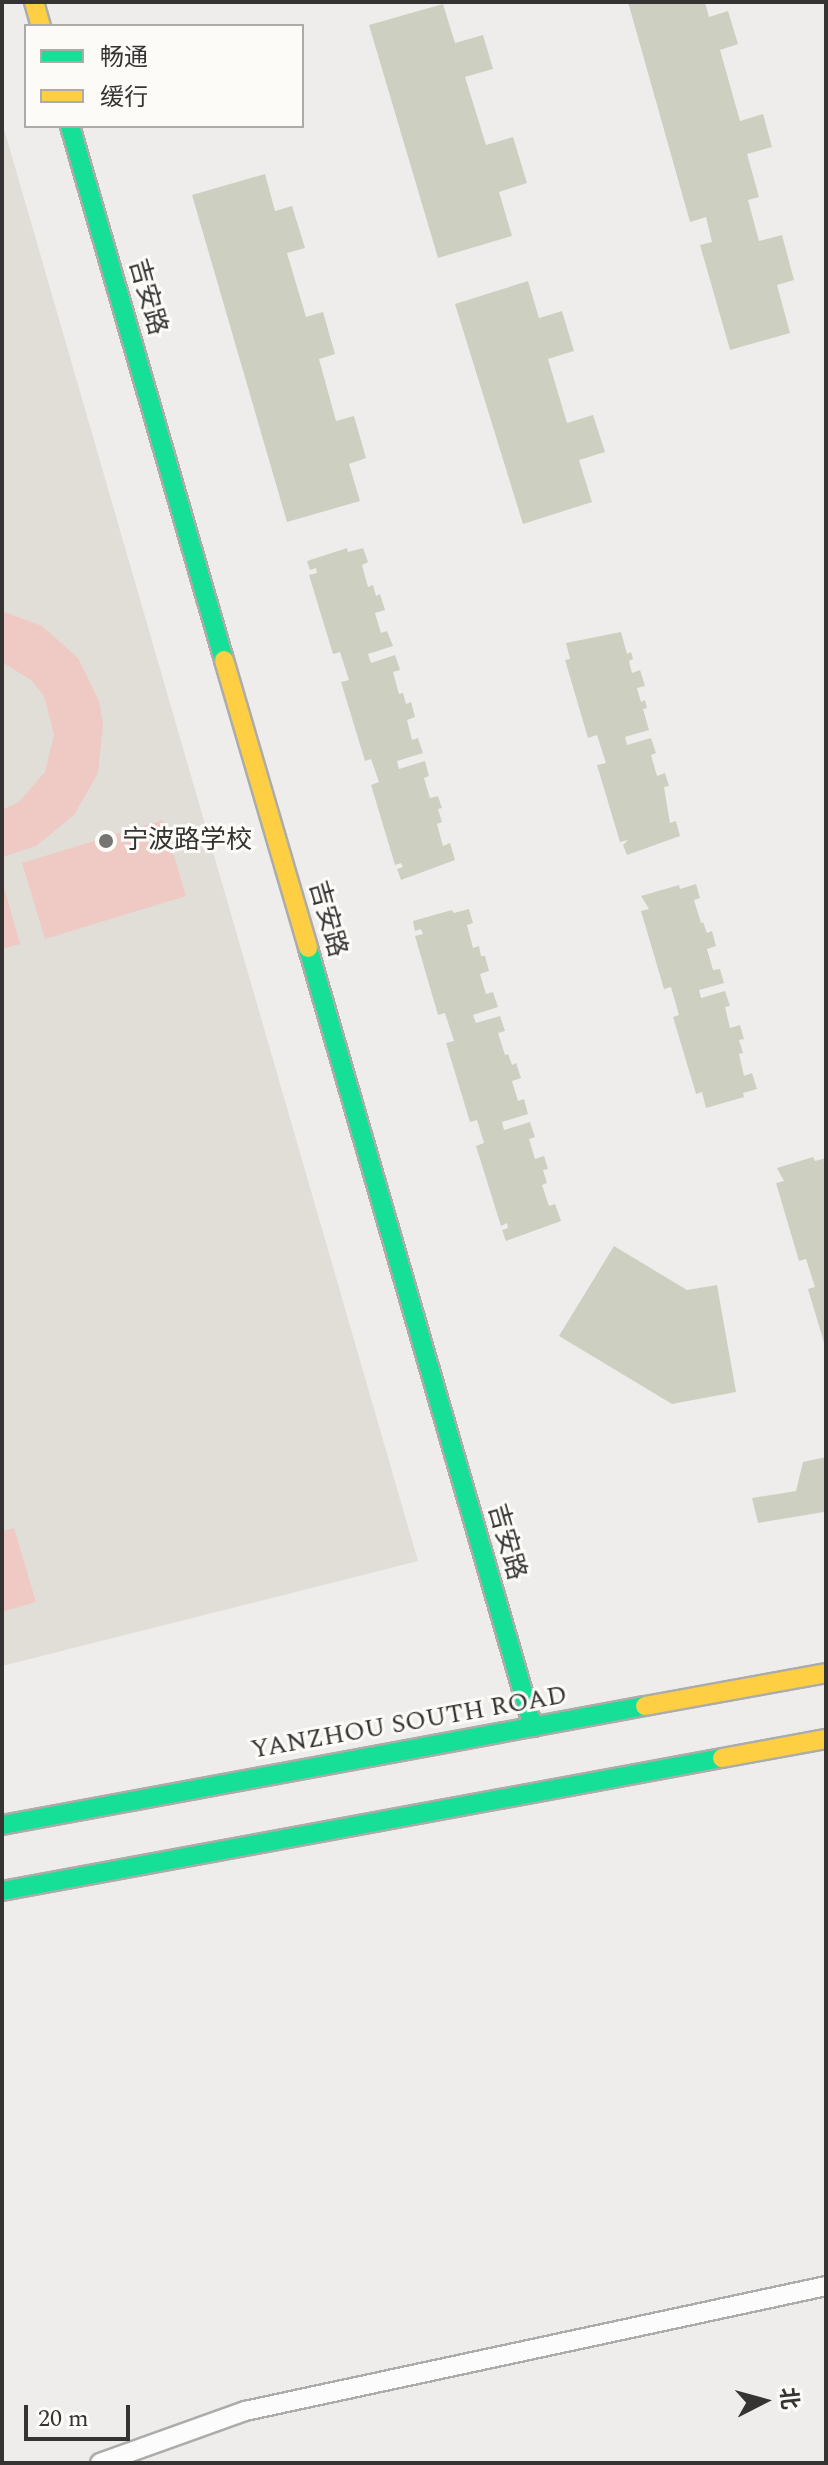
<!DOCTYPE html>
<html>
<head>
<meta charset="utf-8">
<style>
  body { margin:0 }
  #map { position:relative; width:828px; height:2465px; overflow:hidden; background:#eeedeb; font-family:Spectral,"Noto Sans SC",serif }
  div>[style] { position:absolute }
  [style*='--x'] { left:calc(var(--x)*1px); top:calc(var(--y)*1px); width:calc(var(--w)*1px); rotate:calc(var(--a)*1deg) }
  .built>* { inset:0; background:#e1ded8 }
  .green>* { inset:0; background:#efc9c3 }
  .building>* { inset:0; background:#cdd0c0 }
  .roads { filter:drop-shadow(2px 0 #acacaa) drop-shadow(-2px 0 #acacaa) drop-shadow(0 2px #acacaa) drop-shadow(0 -2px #acacaa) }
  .lane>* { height:18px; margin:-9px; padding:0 9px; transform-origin:9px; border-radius:9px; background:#fcfcfc }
  .fast>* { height:18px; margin:-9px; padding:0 9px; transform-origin:9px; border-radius:9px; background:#16e098 }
  .slow>* { height:18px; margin:-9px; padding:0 9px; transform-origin:9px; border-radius:9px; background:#ffcf43 }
  .dots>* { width:22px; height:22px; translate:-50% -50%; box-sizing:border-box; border:4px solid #fdfbf8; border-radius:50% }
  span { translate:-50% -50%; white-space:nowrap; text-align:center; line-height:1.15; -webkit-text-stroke:6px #fdfbf8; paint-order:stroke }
  .street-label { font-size:26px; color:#353433 }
  .poi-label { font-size:26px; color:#353433 }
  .left { translate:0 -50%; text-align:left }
  .frame { position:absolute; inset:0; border:4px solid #353433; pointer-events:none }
  .legend { position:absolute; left:24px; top:24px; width:280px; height:104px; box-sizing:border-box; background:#fdfbf8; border:2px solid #adaba9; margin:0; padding:10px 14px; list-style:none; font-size:24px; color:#353433 }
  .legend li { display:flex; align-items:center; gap:16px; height:40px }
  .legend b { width:40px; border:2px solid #adaba9 }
  .north { position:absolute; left:724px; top:2361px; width:80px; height:80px; -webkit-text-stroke:6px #fdfbf8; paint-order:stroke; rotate:84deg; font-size:22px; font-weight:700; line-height:32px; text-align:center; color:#353433 }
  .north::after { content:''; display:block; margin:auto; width:28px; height:36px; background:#353433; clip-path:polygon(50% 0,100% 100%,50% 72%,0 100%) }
  .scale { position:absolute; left:24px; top:2405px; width:106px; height:36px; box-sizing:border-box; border:4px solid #353433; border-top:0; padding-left:10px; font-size:24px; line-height:28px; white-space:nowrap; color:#353433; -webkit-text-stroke:6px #fdfbf8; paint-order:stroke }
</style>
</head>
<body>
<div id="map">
  <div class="built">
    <div style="clip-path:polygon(2px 122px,418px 1561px,2px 1666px)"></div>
  </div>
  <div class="green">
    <div style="clip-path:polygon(2px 611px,42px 626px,78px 658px,99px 701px,103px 725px,98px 773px,74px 815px,36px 846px,2px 857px,2px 810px,19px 802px,45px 772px,54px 735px,44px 696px,31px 680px,2px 662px)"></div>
    <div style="clip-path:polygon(163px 820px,186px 896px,45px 939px,22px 863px)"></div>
    <div style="clip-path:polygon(2px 880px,20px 944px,2px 949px)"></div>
    <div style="clip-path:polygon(14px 1528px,36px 1602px,2px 1612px,2px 1531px)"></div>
  </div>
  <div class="building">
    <div style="clip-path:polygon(628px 2px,705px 2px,709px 17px,728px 11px,738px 44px,720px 50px,740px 121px,763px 114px,772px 147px,747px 154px,759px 197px,748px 200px,759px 241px,782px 235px,794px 280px,777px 285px,790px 333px,730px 350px,700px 245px,712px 242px,706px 217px,690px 222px)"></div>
    <div style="clip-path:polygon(443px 4px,455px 43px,483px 35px,493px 69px,465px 77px,486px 145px,513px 137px,527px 183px,499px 192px,512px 236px,438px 258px,369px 25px)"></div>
    <div style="clip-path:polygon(265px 174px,275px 211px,292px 206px,305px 248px,287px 253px,306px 317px,323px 312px,335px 354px,319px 359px,336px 421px,354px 416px,366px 458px,349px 464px,360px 501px,287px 522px,192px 195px)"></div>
    <div style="clip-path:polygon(528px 281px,539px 318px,562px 311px,574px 351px,548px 359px,567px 423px,593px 415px,605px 452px,579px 460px,592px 502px,523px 524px,455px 304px)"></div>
    <div style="clip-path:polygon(347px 548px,348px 552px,363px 548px,368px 562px,362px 565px,368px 587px,373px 585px,376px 596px,380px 594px,385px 610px,375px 613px,381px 633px,387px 631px,393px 646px,368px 654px,371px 663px,395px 655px,400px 670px,393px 672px,399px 694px,403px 693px,406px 704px,411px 702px,415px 717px,407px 720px,412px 740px,418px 738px,423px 753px,397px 761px,399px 769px,425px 761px,429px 776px,424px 778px,430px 798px,438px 796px,442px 808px,438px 809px,442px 822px,437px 824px,443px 846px,450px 843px,455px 860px,401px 880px,397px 869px,403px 867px,401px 863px,395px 865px,371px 785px,379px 782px,371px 759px,365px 761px,341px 682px,349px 680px,340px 652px,333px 654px,309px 575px,317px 573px,316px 568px,310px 570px,307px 561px)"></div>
    <div style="clip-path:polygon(621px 632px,627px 654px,631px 652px,633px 659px,629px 661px,632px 673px,640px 670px,645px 686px,637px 688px,641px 702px,645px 700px,647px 708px,643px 709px,649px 730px,625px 737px,627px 745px,651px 738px,656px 753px,651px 755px,657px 776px,665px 773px,669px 786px,664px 787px,670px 823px,676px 821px,680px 836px,627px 855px,623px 845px,628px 840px,620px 842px,597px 765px,606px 763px,597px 735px,588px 738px,565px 660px,570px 659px,566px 643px)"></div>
    <div style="clip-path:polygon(696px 884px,700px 898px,694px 900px,701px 923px,703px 922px,707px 933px,712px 931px,716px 946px,707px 949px,713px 970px,720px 969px,724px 983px,699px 990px,701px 998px,725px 991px,730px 1006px,725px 1007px,730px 1028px,740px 1025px,744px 1039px,739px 1040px,743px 1053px,739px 1054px,744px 1076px,752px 1073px,757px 1089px,743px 1093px,744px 1097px,706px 1108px,702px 1092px,696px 1094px,673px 1017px,679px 1015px,671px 987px,664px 989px,641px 911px,649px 909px,641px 896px,679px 885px,680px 889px)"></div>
    <div style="clip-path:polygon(469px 909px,473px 923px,467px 925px,473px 948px,479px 946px,481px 956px,485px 956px,489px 971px,480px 974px,486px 994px,493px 992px,498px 1007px,473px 1015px,476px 1023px,500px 1016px,505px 1031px,498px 1033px,505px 1055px,508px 1054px,512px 1065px,516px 1063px,521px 1078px,512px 1081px,518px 1101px,524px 1099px,528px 1114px,502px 1122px,504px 1130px,530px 1122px,535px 1137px,529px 1139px,535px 1159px,544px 1156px,548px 1169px,543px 1170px,547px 1183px,542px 1185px,549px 1206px,555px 1204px,561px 1221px,506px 1241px,502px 1230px,508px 1228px,507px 1223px,501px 1226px,476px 1146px,484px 1143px,477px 1120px,470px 1122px,446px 1043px,454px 1041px,445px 1013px,438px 1015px,415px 936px,423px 934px,421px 929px,415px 931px,413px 921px,452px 910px,454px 913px)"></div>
    <div style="clip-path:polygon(813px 1157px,815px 1161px,826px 1158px,825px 1346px,808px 1289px,815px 1287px,806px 1259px,799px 1261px,776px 1183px,784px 1181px,777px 1168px)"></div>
    <div style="clip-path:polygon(614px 1246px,687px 1290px,717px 1285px,736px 1392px,672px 1404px,559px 1336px)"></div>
    <div style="clip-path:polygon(826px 1457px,824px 1512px,758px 1523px,752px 1498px,796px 1491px,803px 1462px)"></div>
  </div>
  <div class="roads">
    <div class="lane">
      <div style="--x:100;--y:2463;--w:154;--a:-19.7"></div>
      <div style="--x:245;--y:2411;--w:594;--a:-12.14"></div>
    </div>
    <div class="fast">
      <div style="--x:70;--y:126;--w:556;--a:73.91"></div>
      <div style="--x:308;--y:948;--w:811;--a:73.89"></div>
      <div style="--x:2;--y:1825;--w:654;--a:-10.49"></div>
      <div style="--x:2;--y:1891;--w:732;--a:-10.47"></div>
    </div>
    <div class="slow">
      <div style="--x:34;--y:2;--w:25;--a:74"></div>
      <div style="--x:224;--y:660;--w:300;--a:73.7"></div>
      <div style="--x:645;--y:1706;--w:184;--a:-10.3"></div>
      <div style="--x:722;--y:1758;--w:106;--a:-10.4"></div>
    </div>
  </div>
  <div class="dots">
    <div style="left:106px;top:841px;background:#767573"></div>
  </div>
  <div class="street-label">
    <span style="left:147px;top:297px;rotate:74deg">吉安路</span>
    <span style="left:327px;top:919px;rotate:74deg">吉安路</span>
    <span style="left:506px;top:1542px;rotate:74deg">吉安路</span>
    <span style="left:409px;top:1723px;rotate:-10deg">YANZHOU SOUTH ROAD</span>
  </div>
  <div class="poi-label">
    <span class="left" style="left:122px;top:841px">宁波路学校</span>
  </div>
  <div class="frame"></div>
  <ul class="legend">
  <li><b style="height:10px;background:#16e098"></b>畅通</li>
  <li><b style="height:10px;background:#ffcf43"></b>缓行</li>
  </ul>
  <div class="north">北</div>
  <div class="scale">20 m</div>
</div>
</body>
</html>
